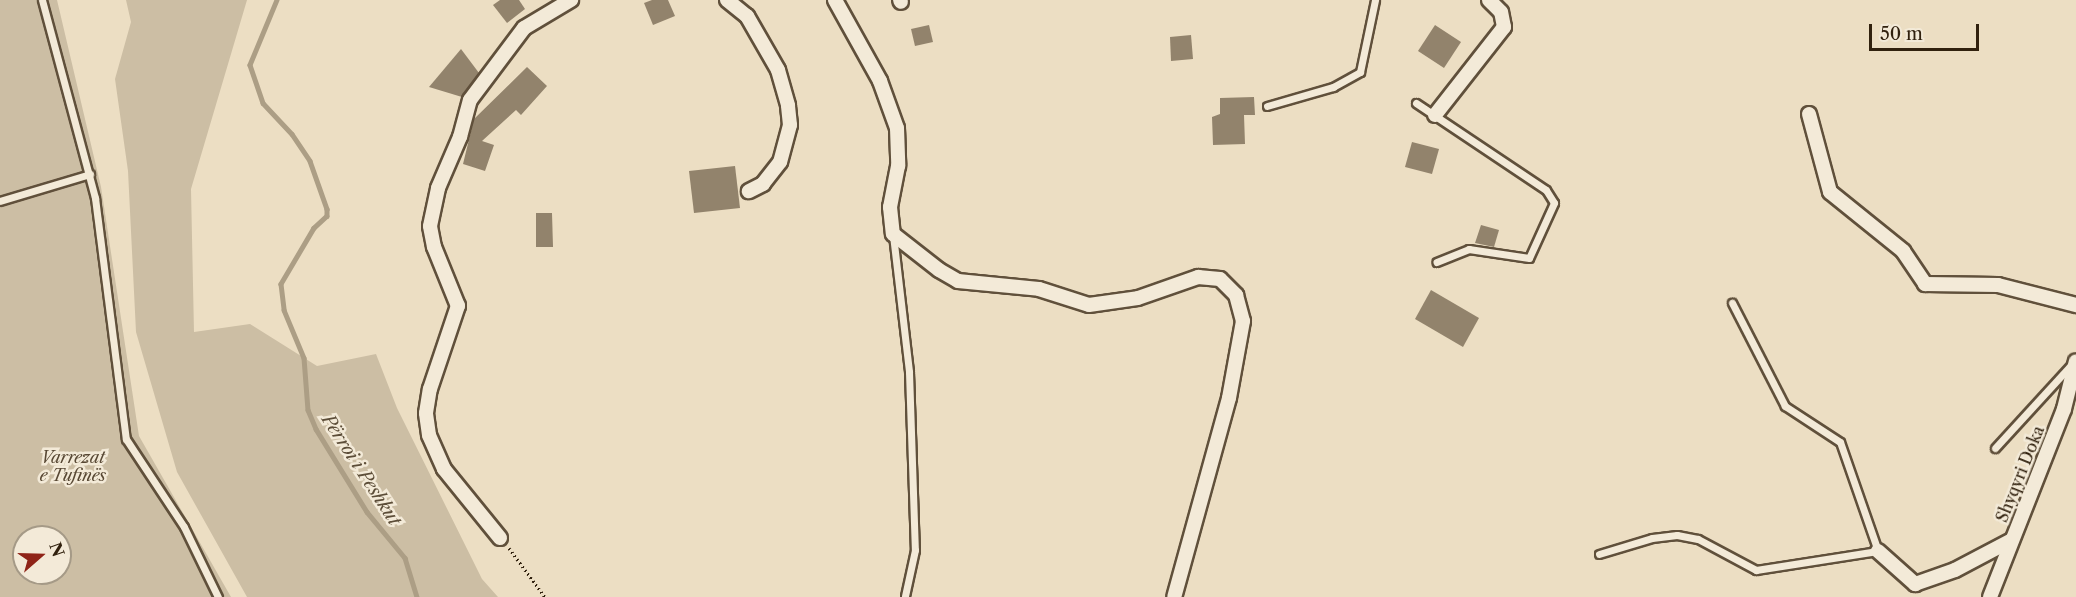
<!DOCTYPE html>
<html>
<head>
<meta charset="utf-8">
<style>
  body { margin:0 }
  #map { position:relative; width:2076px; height:597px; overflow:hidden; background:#ecdec3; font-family:"Libre Caslon Text",serif }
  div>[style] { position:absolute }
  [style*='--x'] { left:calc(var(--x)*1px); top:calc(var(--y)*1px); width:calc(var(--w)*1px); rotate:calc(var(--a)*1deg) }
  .green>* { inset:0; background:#ccbea4 }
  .stream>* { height:4.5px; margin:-2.25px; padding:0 2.25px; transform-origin:2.25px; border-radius:2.25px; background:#ac9e85 }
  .building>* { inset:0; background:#92836c }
  .path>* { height:3px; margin-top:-1.5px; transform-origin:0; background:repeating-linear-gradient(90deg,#31210e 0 1.5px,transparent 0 4.5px) }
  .roads { filter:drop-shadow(2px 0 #60503b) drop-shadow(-2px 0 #60503b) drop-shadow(0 2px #60503b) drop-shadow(0 -2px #60503b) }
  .lane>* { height:7px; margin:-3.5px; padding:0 3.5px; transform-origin:3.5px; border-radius:3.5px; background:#f3ead8 }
  .street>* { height:14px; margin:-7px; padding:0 7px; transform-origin:7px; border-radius:7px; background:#f3ead8 }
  span { translate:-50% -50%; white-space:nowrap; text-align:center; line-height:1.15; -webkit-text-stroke:5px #f3ead8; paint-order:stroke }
  .park-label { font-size:16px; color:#584834; font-style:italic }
  .street-label { font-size:16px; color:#31210e }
  .water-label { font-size:18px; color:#5c4d38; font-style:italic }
  .north { position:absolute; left:12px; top:525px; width:60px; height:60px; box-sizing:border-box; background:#f3ead8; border:2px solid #a59a87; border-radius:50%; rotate:70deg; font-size:16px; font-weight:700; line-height:24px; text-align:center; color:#31210e }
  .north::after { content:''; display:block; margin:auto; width:21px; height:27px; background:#8f2418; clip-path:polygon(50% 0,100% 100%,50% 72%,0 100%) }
  .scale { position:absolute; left:1869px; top:24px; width:110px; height:27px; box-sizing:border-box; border:3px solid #31210e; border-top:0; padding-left:8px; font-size:18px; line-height:21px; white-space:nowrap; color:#31210e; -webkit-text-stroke:4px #f3ead8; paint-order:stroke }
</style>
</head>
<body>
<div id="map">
  <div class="green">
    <div style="clip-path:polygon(evenodd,0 0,57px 0,101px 187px,139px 436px,231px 597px,0 597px,0 0,24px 537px,60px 537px,60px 573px,24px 573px,24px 537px)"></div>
    <div style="clip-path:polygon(126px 0,247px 0,191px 189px,194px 332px,250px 324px,317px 366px,376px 354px,397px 408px,482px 579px,498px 597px,247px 597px,177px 472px,136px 332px,128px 171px,115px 79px,131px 22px)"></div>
  </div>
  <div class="stream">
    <div style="--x:277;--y:0;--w:70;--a:112.6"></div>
    <div style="--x:250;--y:65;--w:40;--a:71.1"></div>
    <div style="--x:263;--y:103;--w:42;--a:46.9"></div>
    <div style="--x:292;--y:134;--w:32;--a:56"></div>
    <div style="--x:310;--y:161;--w:51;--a:70.5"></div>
    <div style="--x:327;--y:209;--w:7;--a:90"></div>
    <div style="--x:327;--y:216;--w:18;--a:137"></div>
    <div style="--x:314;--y:228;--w:65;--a:120.5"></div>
    <div style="--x:281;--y:284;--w:26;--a:83"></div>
    <div style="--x:284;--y:310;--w:52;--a:67.4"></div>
    <div style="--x:304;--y:358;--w:52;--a:85.6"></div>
    <div style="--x:308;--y:410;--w:21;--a:67"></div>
    <div style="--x:316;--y:429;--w:97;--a:58.4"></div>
    <div style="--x:367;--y:512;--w:60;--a:50.4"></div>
    <div style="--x:405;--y:558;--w:41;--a:72.9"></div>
  </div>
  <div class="building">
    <div style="clip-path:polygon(500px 0,519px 0,525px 9px,507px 23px,493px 5px)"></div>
    <div style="clip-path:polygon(652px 0,668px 0,675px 16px,653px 25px,644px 3px)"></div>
    <div style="clip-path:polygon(929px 25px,933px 42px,915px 46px,911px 29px)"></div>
    <div style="clip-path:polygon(1435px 25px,1461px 42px,1444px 68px,1418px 51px)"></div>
    <div style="clip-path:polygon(1191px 35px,1193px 59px,1171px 61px,1170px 37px)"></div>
    <div style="clip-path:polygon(461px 49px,479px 73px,462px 97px,429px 87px)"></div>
    <div style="clip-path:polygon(527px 67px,547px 86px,521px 115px,516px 110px,482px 141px,494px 145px,485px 171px,463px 164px,474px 119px)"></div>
    <div style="clip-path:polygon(1254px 97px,1255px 115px,1244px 115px,1245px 144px,1213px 145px,1212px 117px,1220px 114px,1220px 98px)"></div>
    <div style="clip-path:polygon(1412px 142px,1439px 149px,1432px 174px,1405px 167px)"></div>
    <div style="clip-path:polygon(735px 166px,740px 208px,694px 213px,689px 171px)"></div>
    <div style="clip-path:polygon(536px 213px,552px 213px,553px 247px,536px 247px)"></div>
    <div style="clip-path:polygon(1481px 225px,1499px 230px,1494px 247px,1475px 243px)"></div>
    <div style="clip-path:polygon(1431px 290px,1479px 318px,1463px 347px,1415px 319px)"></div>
  </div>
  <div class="path">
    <div style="--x:509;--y:548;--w:61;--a:53.7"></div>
  </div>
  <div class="roads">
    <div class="lane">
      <div style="--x:42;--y:0;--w:205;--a:75"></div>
      <div style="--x:95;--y:198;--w:243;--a:82.7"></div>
      <div style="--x:126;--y:439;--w:105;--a:56.6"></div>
      <div style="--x:184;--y:527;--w:78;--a:64.1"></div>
      <div style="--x:1416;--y:103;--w:156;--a:33.8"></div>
      <div style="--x:1546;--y:190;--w:15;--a:58"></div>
      <div style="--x:1554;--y:203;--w:60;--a:114.4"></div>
      <div style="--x:1529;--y:258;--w:61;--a:-171.5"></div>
      <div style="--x:1469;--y:249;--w:35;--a:158"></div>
      <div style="--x:1267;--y:106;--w:69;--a:-16.1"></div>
      <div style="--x:1333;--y:87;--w:31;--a:-29"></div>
      <div style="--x:1360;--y:72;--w:74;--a:-78.2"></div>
      <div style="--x:0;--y:201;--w:94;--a:-16.7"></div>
      <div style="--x:893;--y:235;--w:138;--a:83.3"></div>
      <div style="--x:909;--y:372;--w:178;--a:88.1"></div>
      <div style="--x:915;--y:550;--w:47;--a:102.3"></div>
      <div style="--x:1995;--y:448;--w:115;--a:-47.5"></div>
      <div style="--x:1599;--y:554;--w:55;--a:-16.8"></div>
      <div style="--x:1652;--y:538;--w:25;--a:-7"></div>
      <div style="--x:1677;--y:535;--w:21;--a:11"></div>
      <div style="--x:1698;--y:539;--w:66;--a:28.1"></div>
      <div style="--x:1756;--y:570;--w:123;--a:-8.9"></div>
      <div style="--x:1878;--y:551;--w:115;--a:-109.2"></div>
      <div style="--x:1840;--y:442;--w:66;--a:-146.8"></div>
      <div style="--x:1785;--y:406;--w:116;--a:-117.2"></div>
    </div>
    <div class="street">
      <div style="--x:727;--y:0;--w:26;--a:39"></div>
      <div style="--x:747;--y:16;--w:62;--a:60.1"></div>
      <div style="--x:778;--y:70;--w:37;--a:74"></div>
      <div style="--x:788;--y:106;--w:19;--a:84"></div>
      <div style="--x:790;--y:125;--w:38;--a:105"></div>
      <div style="--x:780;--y:162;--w:28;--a:128"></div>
      <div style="--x:763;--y:184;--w:16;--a:153"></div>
      <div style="--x:835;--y:0;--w:93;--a:60.9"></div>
      <div style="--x:880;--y:81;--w:50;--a:70.1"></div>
      <div style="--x:897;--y:128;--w:38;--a:88"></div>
      <div style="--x:898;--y:166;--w:42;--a:101"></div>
      <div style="--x:890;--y:207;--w:27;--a:84"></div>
      <div style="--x:893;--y:234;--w:58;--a:38"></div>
      <div style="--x:939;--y:270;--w:22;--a:30"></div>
      <div style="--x:958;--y:281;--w:81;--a:5.6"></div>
      <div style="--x:1039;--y:289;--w:52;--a:17.7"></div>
      <div style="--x:1089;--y:305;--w:49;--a:-8.1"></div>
      <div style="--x:1138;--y:298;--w:64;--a:-19.3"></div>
      <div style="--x:1198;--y:277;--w:22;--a:5"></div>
      <div style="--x:1220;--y:279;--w:23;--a:45"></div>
      <div style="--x:1236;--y:295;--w:27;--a:75"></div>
      <div style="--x:1243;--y:321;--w:78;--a:100.3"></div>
      <div style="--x:1229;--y:398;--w:206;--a:105.4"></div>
      <div style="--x:900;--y:0;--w:2;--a:63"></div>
      <div style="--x:1809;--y:114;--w:81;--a:74.9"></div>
      <div style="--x:1830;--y:192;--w:94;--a:38.9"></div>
      <div style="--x:1903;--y:251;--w:40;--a:56"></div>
      <div style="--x:1925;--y:284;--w:73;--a:0.8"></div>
      <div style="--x:1998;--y:285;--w:81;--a:14.4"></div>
      <div style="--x:1435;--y:115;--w:112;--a:-51.9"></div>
      <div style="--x:1504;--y:27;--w:15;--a:-101"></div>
      <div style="--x:1501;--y:12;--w:17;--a:-135"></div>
      <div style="--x:500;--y:538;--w:89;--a:-129.1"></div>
      <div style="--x:444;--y:469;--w:37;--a:-114"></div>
      <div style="--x:429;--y:435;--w:22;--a:-98"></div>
      <div style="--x:426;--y:413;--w:24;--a:-81"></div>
      <div style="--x:430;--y:389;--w:88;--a:-71.4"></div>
      <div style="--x:458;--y:306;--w:64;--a:-112.1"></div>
      <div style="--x:434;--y:247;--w:21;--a:-101"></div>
      <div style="--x:430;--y:226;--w:39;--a:-78"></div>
      <div style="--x:438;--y:188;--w:56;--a:-66.7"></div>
      <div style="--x:460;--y:137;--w:38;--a:-75"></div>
      <div style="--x:470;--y:100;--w:90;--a:-53.1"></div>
      <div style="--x:524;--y:28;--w:55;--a:-30.8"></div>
      <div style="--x:1878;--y:551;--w:50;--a:41.7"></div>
      <div style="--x:1915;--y:584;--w:42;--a:-19.3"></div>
      <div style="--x:1955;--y:570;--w:64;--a:-27.8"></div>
      <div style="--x:1990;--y:597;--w:202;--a:-68.5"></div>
      <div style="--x:2064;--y:409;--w:49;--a:-76"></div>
    </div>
  </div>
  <div class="park-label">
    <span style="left:73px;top:466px">Varrezat<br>e Tufinës</span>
  </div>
  <div class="street-label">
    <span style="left:2020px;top:474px;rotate:-68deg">Shyqyri Doka</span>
  </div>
  <div class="water-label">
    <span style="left:361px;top:470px;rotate:57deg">Përroi i Peshkut</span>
  </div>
  <div class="north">N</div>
  <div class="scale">50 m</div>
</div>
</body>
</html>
